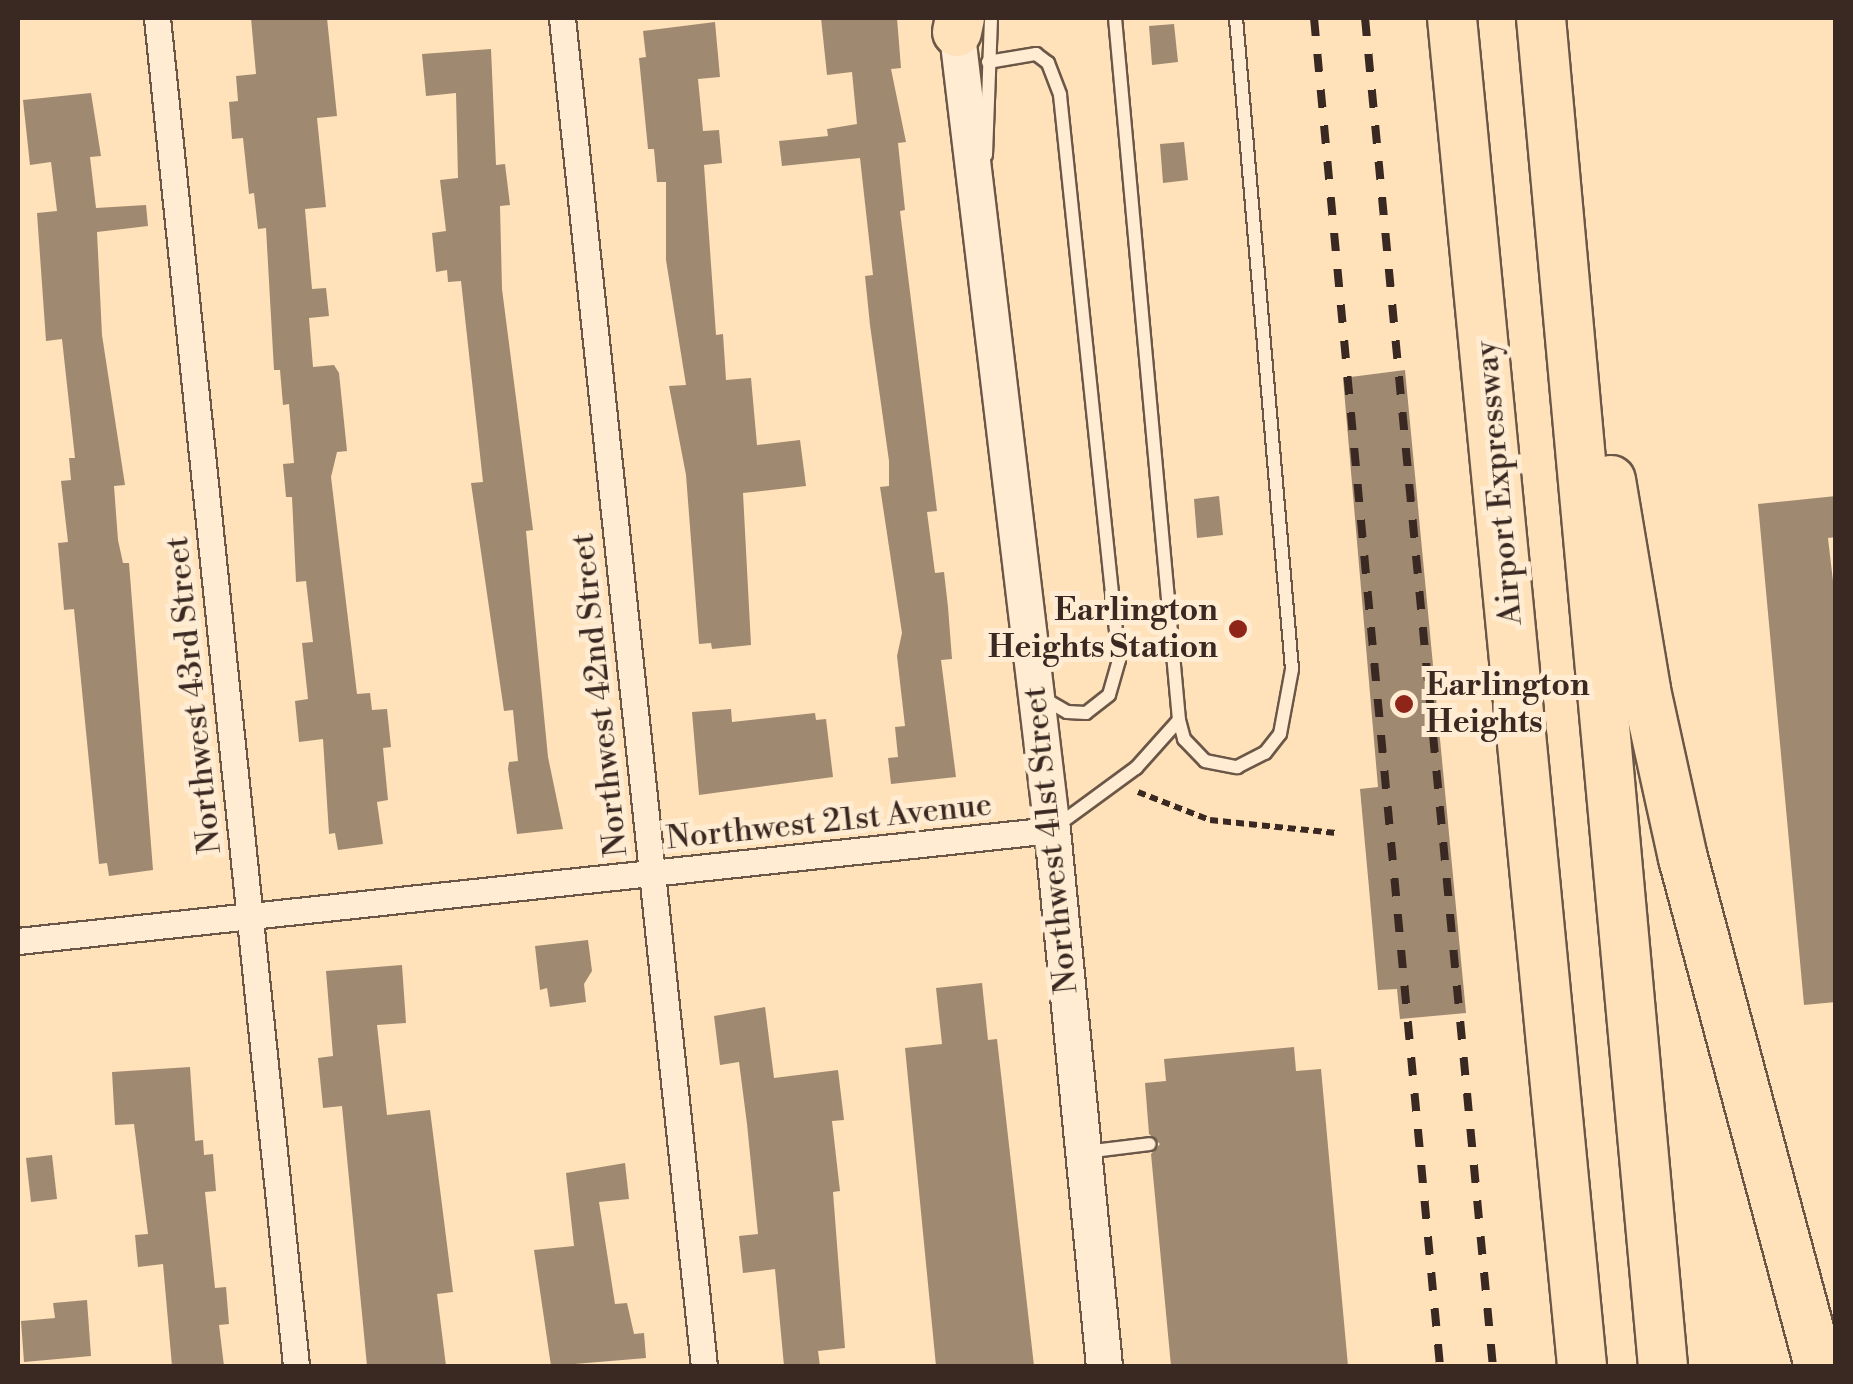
<!DOCTYPE html>
<html>
<head>
<meta charset="utf-8">
<style>
  body { margin:0 }
  #map { position:relative; width:1853px; height:1384px; overflow:hidden; background:#ffe2b9; font-family:"Libre Bodoni",serif }
  div>[style] { position:absolute }
  [style*='--x'] { left:calc(var(--x)*1px); top:calc(var(--y)*1px); width:calc(var(--w)*1px); rotate:calc(var(--a)*1deg) }
  .building>* { inset:0; background:#a08971 }
  .path>* { height:6px; margin-top:-3px; transform-origin:0; background:repeating-linear-gradient(90deg,#3a2922 0 8px,transparent 0 13px) }
  .roads { filter:drop-shadow(2px 0 #6b5748) drop-shadow(-2px 0 #6b5748) drop-shadow(0 2px #6b5748) drop-shadow(0 -2px #6b5748) }
  .lane>* { height:12px; margin:-6px; padding:0 6px; transform-origin:6px; border-radius:6px; background:#ffecd2 }
  .street>* { height:25px; margin:-12.5px; padding:0 12.5px; transform-origin:12.5px; border-radius:12.5px; background:#ffecd2 }
  .secondary>* { height:35px; margin:-17.5px; padding:0 17.5px; transform-origin:17.5px; border-radius:17.5px; background:#ffecd2 }
  .highway>* { height:48px; margin:-24px; padding:0 24px; transform-origin:24px; border-radius:24px; background:#ffe2b9 }
  .rail>* { height:8px; margin-top:-4px; transform-origin:0; background:repeating-linear-gradient(90deg,#3a2922 0 18px,transparent 0 36px) }
  .dots>* { width:28px; height:28px; translate:-50% -50%; box-sizing:border-box; border:5px solid #ffecd2; border-radius:50% }
  span { translate:-50% -50%; white-space:nowrap; text-align:center; line-height:1.15; -webkit-text-stroke:10px #ffecd2; paint-order:stroke }
  .street-label { font-size:32px; color:#3a2922 }
  .poi-label { font-size:32px; color:#3a2922; font-weight:700 }
  .right { translate:-100% -50%; text-align:right }
  .left { translate:0 -50%; text-align:left }
  .frame { position:absolute; inset:0; border:20px solid #3a2922; pointer-events:none }
</style>
</head>
<body>
<div id="map">
  <div class="building">
    <div style="clip-path:polygon(251px 18px,327px 18px,337px 116px,317px 118px,326px 207px,305px 209px,312px 289px,326px 288px,329px 316px,309px 318px,313px 367px,334px 365px,339px 373px,347px 451px,337px 452px,331px 477px,357px 694px,370px 693px,372px 710px,387px 709px,391px 747px,383px 748px,388px 800px,377px 802px,383px 844px,338px 850px,335px 833px,329px 834px,323px 739px,299px 742px,295px 701px,308px 699px,302px 643px,313px 642px,306px 581px,296px 582px,292px 497px,286px 497px,283px 464px,294px 463px,289px 404px,283px 405px,280px 370px,274px 370px,266px 228px,258px 229px,254px 193px,249px 194px,243px 138px,232px 139px,229px 102px,238px 101px,236px 76px,256px 74px)"></div>
    <div style="clip-path:polygon(821px 18px,897px 18px,901px 68px,891px 69px,906px 142px,898px 143px,905px 210px,900px 211px,937px 511px,927px 512px,935px 573px,944px 572px,948px 607px,952px 659px,941px 660px,956px 777px,891px 784px,888px 758px,898px 757px,895px 727px,905px 726px,897px 656px,902px 633px,880px 487px,889px 486px,889px 461px,870px 325px,865px 276px,873px 275px,860px 158px,782px 166px,779px 141px,828px 136px,827px 129px,857px 124px,852px 72px,827px 75px)"></div>
    <div style="clip-path:polygon(715px 22px,720px 77px,698px 79px,703px 131px,719px 130px,722px 163px,704px 165px,716px 335px,723px 334px,726px 380px,751px 378px,757px 445px,800px 440px,806px 486px,743px 493px,751px 645px,712px 649px,711px 643px,699px 644px,686px 475px,669px 386px,686px 385px,666px 260px,666px 182px,657px 182px,654px 149px,648px 149px,639px 58px,646px 57px,643px 31px)"></div>
    <div style="clip-path:polygon(1174px 24px,1178px 62px,1152px 65px,1149px 26px)"></div>
    <div style="clip-path:polygon(491px 49px,496px 165px,505px 164px,510px 205px,500px 206px,502px 289px,533px 530px,526px 531px,548px 757px,563px 829px,517px 834px,508px 769px,509px 762px,518px 761px,513px 710px,504px 711px,471px 483px,483px 482px,461px 281px,448px 282px,447px 270px,436px 272px,432px 233px,446px 231px,440px 180px,458px 178px,456px 93px,426px 96px,422px 54px)"></div>
    <div style="clip-path:polygon(91px 93px,101px 156px,90px 157px,96px 208px,146px 205px,148px 226px,97px 232px,102px 335px,125px 485px,114px 486px,118px 540px,123px 563px,129px 563px,153px 870px,109px 876px,107px 863px,99px 864px,74px 609px,64px 610px,58px 543px,68px 542px,61px 481px,71px 480px,69px 458px,75px 458px,62px 339px,46px 341px,37px 213px,57px 211px,51px 162px,30px 165px,23px 100px)"></div>
    <div style="clip-path:polygon(1184px 142px,1188px 180px,1163px 183px,1160px 144px)"></div>
    <div style="clip-path:polygon(1405px 370px,1466px 1013px,1400px 1019px,1397px 989px,1378px 990px,1369px 888px,1360px 789px,1378px 787px,1343px 378px)"></div>
    <div style="clip-path:polygon(1219px 496px,1223px 535px,1197px 538px,1194px 499px)"></div>
    <div style="clip-path:polygon(1836px 496px,1836px 537px,1828px 538px,1836px 607px,1836px 1002px,1804px 1005px,1758px 504px)"></div>
    <div style="clip-path:polygon(731px 709px,732px 722px,815px 713px,816px 720px,826px 719px,833px 777px,699px 795px,692px 712px)"></div>
    <div style="clip-path:polygon(588px 940px,592px 971px,584px 984px,586px 1002px,550px 1007px,547px 988px,540px 990px,535px 946px)"></div>
    <div style="clip-path:polygon(402px 965px,406px 1023px,377px 1025px,387px 1115px,430px 1110px,453px 1292px,437px 1294px,446px 1366px,367px 1366px,342px 1106px,323px 1108px,318px 1058px,333px 1056px,326px 971px)"></div>
    <div style="clip-path:polygon(982px 983px,988px 1040px,997px 1039px,1034px 1366px,936px 1366px,905px 1048px,942px 1044px,936px 988px)"></div>
    <div style="clip-path:polygon(765px 1007px,774px 1078px,838px 1070px,844px 1120px,832px 1121px,840px 1191px,833px 1192px,845px 1348px,818px 1351px,820px 1366px,784px 1366px,775px 1269px,743px 1273px,739px 1236px,758px 1234px,747px 1124px,739px 1062px,720px 1065px,714px 1016px)"></div>
    <div style="clip-path:polygon(1294px 1047px,1296px 1071px,1321px 1069px,1348px 1366px,1171px 1366px,1151px 1154px,1160px 1144px,1149px 1134px,1145px 1083px,1166px 1081px,1164px 1059px)"></div>
    <div style="clip-path:polygon(190px 1067px,195px 1141px,203px 1140px,204px 1155px,213px 1154px,216px 1191px,205px 1192px,215px 1288px,226px 1287px,229px 1324px,219px 1325px,224px 1366px,172px 1366px,163px 1264px,138px 1267px,135px 1235px,148px 1234px,134px 1124px,115px 1125px,112px 1072px)"></div>
    <div style="clip-path:polygon(52px 1155px,57px 1199px,31px 1202px,26px 1158px)"></div>
    <div style="clip-path:polygon(625px 1163px,629px 1199px,599px 1202px,615px 1304px,627px 1303px,634px 1334px,644px 1333px,646px 1358px,551px 1366px,534px 1250px,574px 1246px,566px 1173px)"></div>
    <div style="clip-path:polygon(87px 1300px,91px 1356px,24px 1362px,21px 1321px,55px 1318px,53px 1303px)"></div>
  </div>
  <div class="path">
    <div style="--x:1138;--y:792;--w:77;--a:21.3"></div>
    <div style="--x:1210;--y:820;--w:127;--a:5.9"></div>
  </div>
  <div class="roads">
    <div class="lane">
      <div style="--x:1115;--y:18;--w:705;--a:84.79"></div>
      <div style="--x:1179;--y:720;--w:20;--a:75"></div>
      <div style="--x:1184;--y:739;--w:30;--a:46"></div>
      <div style="--x:1205;--y:761;--w:33;--a:11"></div>
      <div style="--x:1237;--y:767;--w:31;--a:-27"></div>
      <div style="--x:1265;--y:753;--w:24;--a:-52"></div>
      <div style="--x:1280;--y:734;--w:66;--a:-79.5"></div>
      <div style="--x:1292;--y:669;--w:653;--a:-94.92"></div>
      <div style="--x:988;--y:62;--w:49;--a:-9.5"></div>
      <div style="--x:1036;--y:54;--w:15;--a:37"></div>
      <div style="--x:1048;--y:63;--w:34;--a:69"></div>
      <div style="--x:1060;--y:95;--w:568;--a:84.04"></div>
      <div style="--x:1119;--y:660;--w:36;--a:106"></div>
      <div style="--x:1109;--y:695;--w:29;--a:142"></div>
      <div style="--x:1086;--y:713;--w:19;--a:-177"></div>
      <div style="--x:1067;--y:712;--w:30;--a:-150"></div>
      <div style="--x:986;--y:155;--w:137;--a:-87.9"></div>
      <div style="--x:1058;--y:825;--w:97;--a:-36.2"></div>
      <div style="--x:1136;--y:768;--w:64;--a:-48.1"></div>
      <div style="--x:1085;--y:1152;--w:65;--a:-7"></div>
    </div>
    <div class="street">
      <div style="--x:157;--y:18;--w:1355;--a:84.11"></div>
      <div style="--x:562;--y:18;--w:1355;--a:83.99"></div>
      <div style="--x:18;--y:941;--w:1040;--a:-6.13"></div>
    </div>
    <div class="secondary">
      <div style="--x:955;--y:18;--w:818;--a:83.19"></div>
      <div style="--x:1052;--y:830;--w:539;--a:84.46"></div>
    </div>
    <div class="highway">
      <div style="--x:1452;--y:18;--w:1354;--a:84.49"></div>
      <div style="--x:1541;--y:18;--w:1354;--a:84.83"></div>
      <div style="--x:957;--y:32;--w:14;--a:-78"></div>
      <div style="--x:1611;--y:480;--w:213;--a:80.5"></div>
      <div style="--x:1646;--y:690;--w:172;--a:77.6"></div>
      <div style="--x:1683;--y:858;--w:526;--a:75.01"></div>
    </div>
  </div>
  <div class="rail">
    <div style="--x:1314;--y:18;--w:1354;--a:84.66"></div>
    <div style="--x:1365;--y:18;--w:1354;--a:84.58"></div>
  </div>
  <div class="dots">
    <div style="left:1238px;top:629px;background:#8f2418"></div>
    <div style="left:1404px;top:704px;background:#8f2418"></div>
  </div>
  <div class="street-label">
    <span style="left:1499px;top:483px;rotate:-95deg">Airport Expressway</span>
    <span style="left:194px;top:695px;rotate:-96deg">Northwest 43rd Street</span>
    <span style="left:600px;top:695px;rotate:-96deg">Northwest 42nd Street</span>
    <span style="left:829px;top:822px;rotate:-6deg">Northwest 21st Avenue</span>
    <span style="left:1051px;top:840px;rotate:-96deg">Northwest 41st Street</span>
  </div>
  <div class="poi-label">
    <span class="right" style="left:1218px;top:629px">Earlington<br>Heights Station</span>
    <span class="left" style="left:1426px;top:704px">Earlington<br>Heights</span>
  </div>
  <div class="frame"></div>
</div>
</body>
</html>
